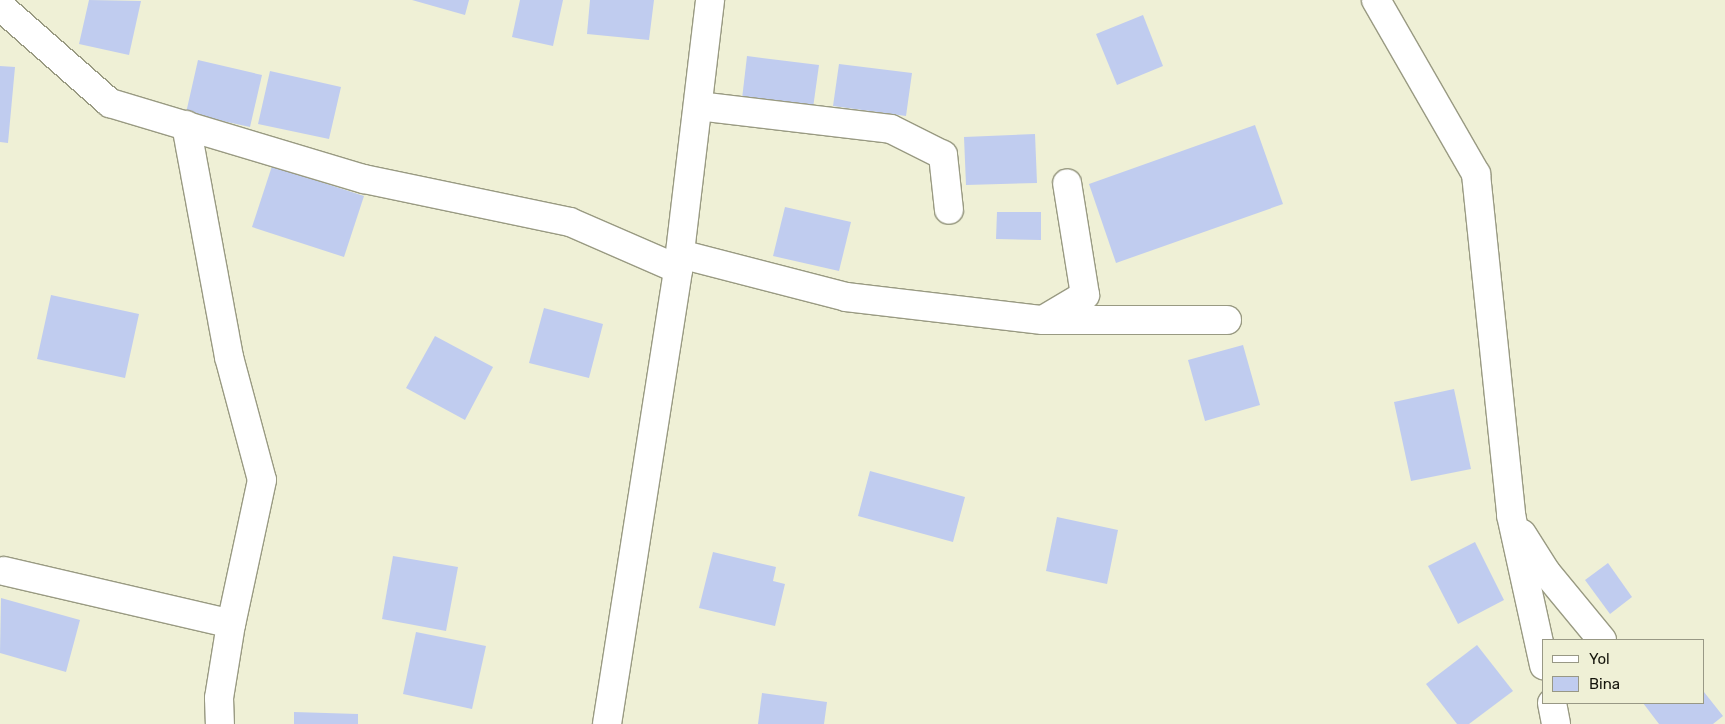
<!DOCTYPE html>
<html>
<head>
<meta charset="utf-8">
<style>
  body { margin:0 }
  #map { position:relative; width:1725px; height:724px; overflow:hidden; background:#eff0d6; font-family:Rubik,sans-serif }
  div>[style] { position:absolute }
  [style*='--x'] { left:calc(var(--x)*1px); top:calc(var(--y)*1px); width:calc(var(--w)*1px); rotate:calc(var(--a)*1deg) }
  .building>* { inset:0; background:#c0ccef }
  .roads { filter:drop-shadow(1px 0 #999a82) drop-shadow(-1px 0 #999a82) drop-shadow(0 1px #999a82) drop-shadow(0 -1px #999a82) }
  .street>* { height:28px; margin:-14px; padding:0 14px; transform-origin:14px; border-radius:14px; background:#fff }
  .secondary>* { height:28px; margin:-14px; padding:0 14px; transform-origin:14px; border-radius:14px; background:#fff }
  span { translate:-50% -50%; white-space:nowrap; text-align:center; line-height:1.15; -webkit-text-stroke:4px #eff0d6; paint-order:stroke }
  .legend { position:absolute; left:1542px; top:639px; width:162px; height:65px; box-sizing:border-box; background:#eff0d6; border:1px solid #989885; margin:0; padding:6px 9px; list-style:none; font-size:15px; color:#15150c }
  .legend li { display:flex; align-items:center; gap:10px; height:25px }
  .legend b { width:25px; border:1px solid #989885 }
</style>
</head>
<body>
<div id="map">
  <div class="building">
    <div style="clip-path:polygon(89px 0,141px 1px,129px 55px,79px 44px)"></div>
    <div style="clip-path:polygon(412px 0,469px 0,465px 15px)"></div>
    <div style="clip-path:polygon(520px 0,563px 0,553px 46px,512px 37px)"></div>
    <div style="clip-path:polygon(590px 0,654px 0,649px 40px,587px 34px)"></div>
    <div style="clip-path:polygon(1143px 15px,1163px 66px,1117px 85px,1096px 34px)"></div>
    <div style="clip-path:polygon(747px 56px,819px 65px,813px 108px,742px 99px)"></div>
    <div style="clip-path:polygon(198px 60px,262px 75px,250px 127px,186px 113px)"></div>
    <div style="clip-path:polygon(839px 64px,912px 73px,906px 116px,833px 106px)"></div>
    <div style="clip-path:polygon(0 66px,15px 67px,8px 143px,0 142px)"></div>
    <div style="clip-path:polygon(270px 71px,341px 87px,329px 139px,258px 124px)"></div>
    <div style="clip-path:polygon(1255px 125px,1283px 204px,1116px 263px,1089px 184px)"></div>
    <div style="clip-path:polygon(1035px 134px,1037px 183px,966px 185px,964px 137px)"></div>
    <div style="clip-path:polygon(272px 166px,364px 196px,344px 257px,252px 227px)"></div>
    <div style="clip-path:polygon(785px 207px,851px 222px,839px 271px,773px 256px)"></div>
    <div style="clip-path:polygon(997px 212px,1041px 212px,1041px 240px,996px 239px)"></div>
    <div style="clip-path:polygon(51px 295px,139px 314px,125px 378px,37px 359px)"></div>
    <div style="clip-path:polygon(544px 308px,603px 324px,589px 378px,529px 363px)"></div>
    <div style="clip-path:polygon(435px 336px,493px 367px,465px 420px,406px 388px)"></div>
    <div style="clip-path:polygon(1243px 345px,1260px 405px,1205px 421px,1188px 360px)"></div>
    <div style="clip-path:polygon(1454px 389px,1471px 469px,1411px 481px,1394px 402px)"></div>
    <div style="clip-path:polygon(870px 471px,965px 497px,953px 542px,858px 516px)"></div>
    <div style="clip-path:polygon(1057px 517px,1118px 530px,1107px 584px,1046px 571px)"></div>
    <div style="clip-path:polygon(1475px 542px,1504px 600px,1458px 624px,1428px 566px)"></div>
    <div style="clip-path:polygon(713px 552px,776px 567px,773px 581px,785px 584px,775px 626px,699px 608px)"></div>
    <div style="clip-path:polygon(393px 556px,458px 567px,446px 631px,382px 619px)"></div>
    <div style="clip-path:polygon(1608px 563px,1632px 597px,1610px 614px,1585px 580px)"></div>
    <div style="clip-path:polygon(1px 598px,80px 620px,66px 672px,0 653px)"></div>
    <div style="clip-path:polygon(416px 632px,486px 646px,472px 709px,403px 694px)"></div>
    <div style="clip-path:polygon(1477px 645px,1513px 691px,1469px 724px,1457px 724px,1426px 684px)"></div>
    <div style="clip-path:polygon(1704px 692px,1723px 716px,1713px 724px,1659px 724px,1643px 703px,1704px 703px)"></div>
    <div style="clip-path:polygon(762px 693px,827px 702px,824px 724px,758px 724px)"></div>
    <div style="clip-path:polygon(294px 712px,358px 714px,358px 724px,294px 724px)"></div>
  </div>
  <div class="roads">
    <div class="street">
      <div style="--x:1376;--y:0;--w:201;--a:60.1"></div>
      <div style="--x:1476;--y:174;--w:343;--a:84.1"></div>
      <div style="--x:1511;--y:515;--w:154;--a:77.6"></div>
      <div style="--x:0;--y:6;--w:147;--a:41.4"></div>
      <div style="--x:110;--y:103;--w:265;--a:16.7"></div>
      <div style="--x:364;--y:179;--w:210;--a:11.8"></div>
      <div style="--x:570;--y:222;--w:118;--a:23.5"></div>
      <div style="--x:698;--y:106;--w:194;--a:6.8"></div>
      <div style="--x:891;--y:129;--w:58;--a:26.6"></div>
      <div style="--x:943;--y:155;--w:55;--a:83.8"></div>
      <div style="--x:186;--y:125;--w:236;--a:79.5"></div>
      <div style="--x:229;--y:357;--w:127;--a:75"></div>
      <div style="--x:262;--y:480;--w:147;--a:102.1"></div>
      <div style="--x:231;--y:624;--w:75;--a:99.2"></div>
      <div style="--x:219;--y:698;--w:26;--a:88"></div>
      <div style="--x:680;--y:254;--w:171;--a:14.5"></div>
      <div style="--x:846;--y:297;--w:198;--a:6.7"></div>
      <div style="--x:1043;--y:320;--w:49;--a:-30.8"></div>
      <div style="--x:1085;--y:295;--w:113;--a:-99.1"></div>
      <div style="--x:1045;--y:320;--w:182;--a:0"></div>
      <div style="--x:1522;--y:534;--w:45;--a:57.7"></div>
      <div style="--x:1546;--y:572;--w:88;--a:50.5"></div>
      <div style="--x:4;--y:571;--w:233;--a:13.1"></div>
      <div style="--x:1552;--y:703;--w:21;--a:79"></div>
    </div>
    <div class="secondary">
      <div style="--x:607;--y:724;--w:461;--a:-81.1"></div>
      <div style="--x:678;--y:269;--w:271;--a:-83.2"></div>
    </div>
  </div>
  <ul class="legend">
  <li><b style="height:6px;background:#fff"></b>Yol</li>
  <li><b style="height:14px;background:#c0ccef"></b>Bina</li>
  </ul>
</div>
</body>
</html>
